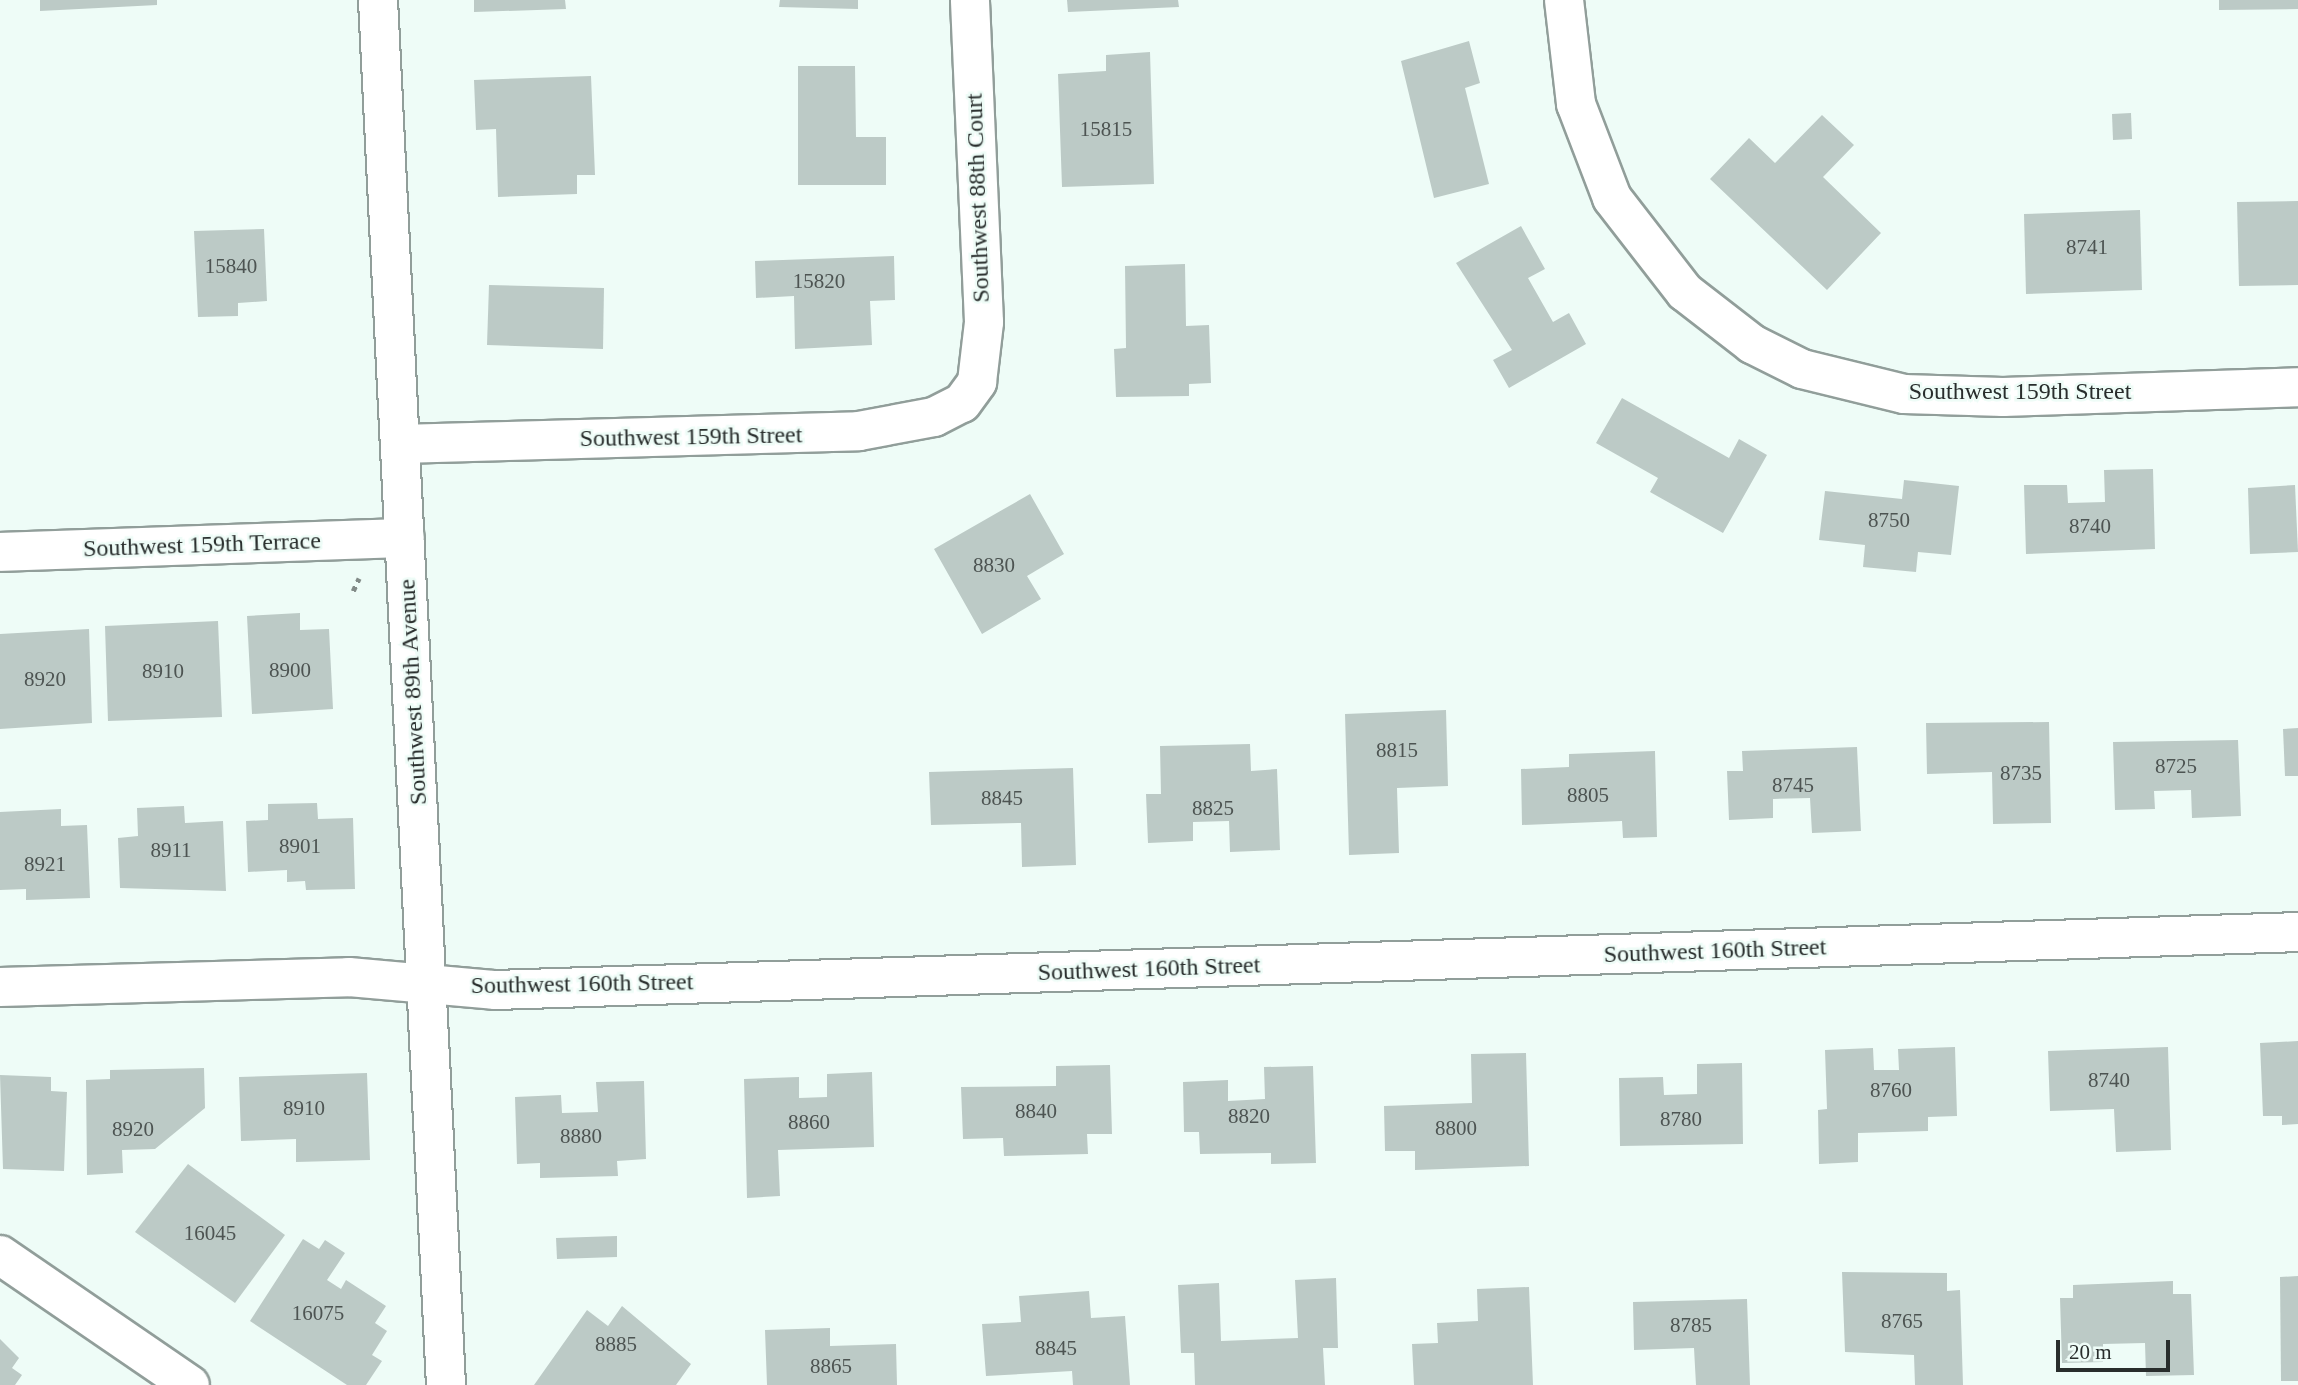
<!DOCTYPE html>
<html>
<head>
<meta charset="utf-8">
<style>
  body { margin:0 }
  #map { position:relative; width:2298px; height:1385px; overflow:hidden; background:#eefcf7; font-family:"Times New Roman",serif }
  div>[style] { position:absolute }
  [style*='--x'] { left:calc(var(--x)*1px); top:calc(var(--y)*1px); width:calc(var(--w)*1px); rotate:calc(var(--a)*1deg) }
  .building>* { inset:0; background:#bccac6 }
  .path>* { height:4.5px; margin-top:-2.25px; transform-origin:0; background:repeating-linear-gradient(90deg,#828b88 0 5px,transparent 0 10px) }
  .roads { filter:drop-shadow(2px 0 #919e9a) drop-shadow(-2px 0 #919e9a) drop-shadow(0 2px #919e9a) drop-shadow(0 -2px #919e9a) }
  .minor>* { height:38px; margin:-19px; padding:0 19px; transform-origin:19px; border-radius:19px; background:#fff }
  .tertiary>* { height:38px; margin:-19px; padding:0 19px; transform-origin:19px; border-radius:19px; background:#fff }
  span { translate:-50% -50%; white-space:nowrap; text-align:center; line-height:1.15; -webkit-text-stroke:5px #eefcf7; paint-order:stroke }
  .number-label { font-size:21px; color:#4d5452 }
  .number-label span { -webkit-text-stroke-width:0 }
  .street-label { font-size:24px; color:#282d2c }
  .scale { position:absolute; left:2056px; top:1340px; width:114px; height:32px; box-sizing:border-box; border:4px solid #282d2c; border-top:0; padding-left:9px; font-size:21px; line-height:24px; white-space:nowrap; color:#282d2c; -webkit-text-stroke:5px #eefcf7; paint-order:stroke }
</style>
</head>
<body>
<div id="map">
  <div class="building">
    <div style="clip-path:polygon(40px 0,157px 0,157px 5px,40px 11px)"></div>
    <div style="clip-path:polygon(474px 0,565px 0,566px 9px,474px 12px)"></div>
    <div style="clip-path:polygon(780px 0,858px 0,858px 9px,779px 7px)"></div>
    <div style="clip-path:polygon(1067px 0,1178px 0,1179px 7px,1068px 12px)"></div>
    <div style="clip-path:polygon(2219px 0,2298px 0,2298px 9px,2219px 10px)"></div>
    <div style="clip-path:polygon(1469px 41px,1480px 83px,1465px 88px,1489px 184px,1434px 198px,1401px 61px)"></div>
    <div style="clip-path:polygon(1150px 52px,1154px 184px,1062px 187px,1058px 74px,1106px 71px,1106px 55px)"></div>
    <div style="clip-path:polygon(798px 66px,855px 66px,856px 137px,886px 137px,886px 185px,798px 185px)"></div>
    <div style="clip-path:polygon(591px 76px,595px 175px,577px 175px,577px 194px,498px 197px,496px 129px,476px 130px,474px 80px)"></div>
    <div style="clip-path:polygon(2131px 113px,2132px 139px,2113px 140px,2112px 114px)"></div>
    <div style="clip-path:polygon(1822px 115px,1854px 145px,1823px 177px,1881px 233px,1827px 290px,1710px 179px,1749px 138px,1775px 163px)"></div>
    <div style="clip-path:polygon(2298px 201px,2298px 285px,2239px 286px,2237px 202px)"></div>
    <div style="clip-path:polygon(2140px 210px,2142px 290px,2026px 294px,2024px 214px)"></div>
    <div style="clip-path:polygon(1521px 226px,1545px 269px,1528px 278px,1553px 322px,1569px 313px,1586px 344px,1509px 388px,1493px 360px,1512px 350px,1456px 263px)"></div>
    <div style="clip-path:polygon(264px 229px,267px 301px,238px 303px,238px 316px,198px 317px,194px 231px)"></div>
    <div style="clip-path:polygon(894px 256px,895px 300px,870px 301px,872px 345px,795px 349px,794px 296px,756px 298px,755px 261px)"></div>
    <div style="clip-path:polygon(1185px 264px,1186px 326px,1209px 325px,1211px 383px,1189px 384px,1189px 396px,1116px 397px,1114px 349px,1126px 348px,1125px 266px)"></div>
    <div style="clip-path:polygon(489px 285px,604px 288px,603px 349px,487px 345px)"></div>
    <div style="clip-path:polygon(1622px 398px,1729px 458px,1739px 439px,1767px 455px,1723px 533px,1650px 492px,1658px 478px,1596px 443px)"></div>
    <div style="clip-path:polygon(2153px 469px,2155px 549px,2026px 554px,2024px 485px,2067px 485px,2068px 503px,2105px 502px,2104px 470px)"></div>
    <div style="clip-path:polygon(1904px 480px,1959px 486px,1951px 555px,1918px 552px,1916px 572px,1863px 567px,1865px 545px,1819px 540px,1825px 491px,1902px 499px)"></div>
    <div style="clip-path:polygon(2295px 485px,2298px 552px,2250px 554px,2248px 488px)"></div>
    <div style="clip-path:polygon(1030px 494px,1064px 554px,1027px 576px,1041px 599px,982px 634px,934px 549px)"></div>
    <div style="clip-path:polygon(300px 613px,300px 630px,329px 629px,333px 709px,252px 714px,247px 616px)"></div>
    <div style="clip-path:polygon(218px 621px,222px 717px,108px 721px,105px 626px)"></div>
    <div style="clip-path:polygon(89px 629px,92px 723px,0 729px,0 634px)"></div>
    <div style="clip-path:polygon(1446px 710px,1448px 786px,1397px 788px,1399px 853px,1349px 855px,1345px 714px)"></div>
    <div style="clip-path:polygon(2049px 722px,2051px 823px,1993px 824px,1992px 772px,1927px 774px,1926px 723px)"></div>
    <div style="clip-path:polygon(2298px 728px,2298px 776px,2285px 776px,2283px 729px)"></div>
    <div style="clip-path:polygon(2238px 740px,2241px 816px,2192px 818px,2191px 790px,2154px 791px,2155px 809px,2115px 810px,2113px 742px)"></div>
    <div style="clip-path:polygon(1250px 744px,1251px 771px,1277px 769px,1280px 850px,1230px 852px,1229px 821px,1193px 822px,1193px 841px,1148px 843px,1146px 794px,1161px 794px,1160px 746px)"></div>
    <div style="clip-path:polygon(1857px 747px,1861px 831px,1812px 833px,1810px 798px,1773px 799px,1773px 818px,1729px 820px,1727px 771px,1743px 771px,1742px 751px)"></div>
    <div style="clip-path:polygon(1655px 751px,1657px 837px,1623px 838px,1622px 821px,1522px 825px,1521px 769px,1569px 767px,1569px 754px)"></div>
    <div style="clip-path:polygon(1073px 768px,1076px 865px,1022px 867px,1021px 823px,931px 825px,929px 772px)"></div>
    <div style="clip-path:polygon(317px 803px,318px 819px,353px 818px,355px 889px,306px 890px,305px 881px,287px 882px,287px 870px,248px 872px,246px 821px,268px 820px,268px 804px)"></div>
    <div style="clip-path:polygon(184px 806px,185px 823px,223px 821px,226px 891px,120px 888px,118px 838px,138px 836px,137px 808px)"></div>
    <div style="clip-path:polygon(61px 809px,61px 826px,87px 825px,90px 898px,26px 900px,26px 889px,0 890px,0 812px)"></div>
    <div style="clip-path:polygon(2298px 1041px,2298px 1124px,2282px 1125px,2282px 1116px,2263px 1116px,2260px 1043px)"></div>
    <div style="clip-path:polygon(1955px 1047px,1957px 1116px,1928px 1117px,1928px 1131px,1858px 1133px,1858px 1162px,1819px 1164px,1818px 1110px,1827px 1109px,1825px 1050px,1873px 1048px,1874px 1070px,1899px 1070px,1898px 1049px)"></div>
    <div style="clip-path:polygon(2168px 1047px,2171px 1150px,2116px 1152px,2114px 1109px,2050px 1111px,2048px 1051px)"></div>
    <div style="clip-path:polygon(1526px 1053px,1529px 1166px,1415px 1170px,1415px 1151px,1385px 1151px,1384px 1106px,1472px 1103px,1471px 1054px)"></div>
    <div style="clip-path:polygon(1742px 1063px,1743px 1144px,1620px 1146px,1619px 1078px,1663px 1077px,1664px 1095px,1697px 1094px,1697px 1064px)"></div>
    <div style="clip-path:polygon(1110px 1065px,1112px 1134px,1087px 1134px,1088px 1154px,1004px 1156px,1003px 1138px,963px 1139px,961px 1087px,1056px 1086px,1056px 1066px)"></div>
    <div style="clip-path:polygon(1313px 1066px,1316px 1163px,1271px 1164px,1271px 1153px,1200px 1154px,1199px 1132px,1184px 1132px,1183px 1082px,1228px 1080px,1228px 1101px,1265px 1099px,1264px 1067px)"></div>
    <div style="clip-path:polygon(204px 1068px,205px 1108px,155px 1149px,122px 1150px,123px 1173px,87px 1175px,86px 1080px,110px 1079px,110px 1070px)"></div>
    <div style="clip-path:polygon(872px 1072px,874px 1147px,778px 1150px,780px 1196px,747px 1198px,744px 1079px,799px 1077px,799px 1098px,827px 1097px,827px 1074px)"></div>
    <div style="clip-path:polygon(367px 1073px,370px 1160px,296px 1162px,296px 1139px,241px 1141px,239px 1077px)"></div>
    <div style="clip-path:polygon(0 1075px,51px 1077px,51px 1091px,67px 1092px,64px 1171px,3px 1169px)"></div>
    <div style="clip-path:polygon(644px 1081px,646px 1159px,617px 1161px,618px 1176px,540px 1178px,540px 1163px,517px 1164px,515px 1097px,561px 1095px,562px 1113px,598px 1112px,596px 1082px)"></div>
    <div style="clip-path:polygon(188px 1164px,285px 1235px,235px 1303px,135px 1232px)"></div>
    <div style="clip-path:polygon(617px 1236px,617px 1257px,557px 1259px,556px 1238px)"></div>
    <div style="clip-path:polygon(303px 1239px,319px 1249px,325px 1240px,345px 1253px,327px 1280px,341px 1289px,346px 1280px,386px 1306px,375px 1323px,387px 1331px,372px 1355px,382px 1361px,366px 1385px,347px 1385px,250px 1321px)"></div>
    <div style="clip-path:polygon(1842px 1272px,1947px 1273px,1947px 1291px,1960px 1290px,1963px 1385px,1915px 1385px,1914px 1355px,1845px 1352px)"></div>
    <div style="clip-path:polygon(2298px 1276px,2298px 1381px,2281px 1381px,2280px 1277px)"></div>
    <div style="clip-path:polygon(1336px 1278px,1338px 1348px,1323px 1348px,1325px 1385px,1195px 1385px,1194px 1353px,1181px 1353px,1178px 1285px,1219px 1283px,1221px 1341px,1298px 1338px,1295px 1280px)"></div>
    <div style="clip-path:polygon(2173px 1281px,2173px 1294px,2191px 1294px,2194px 1375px,2146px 1376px,2145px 1343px,2103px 1344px,2103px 1362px,2062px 1363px,2060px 1298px,2073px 1298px,2073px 1285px)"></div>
    <div style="clip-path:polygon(1529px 1287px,1533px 1385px,1414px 1385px,1412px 1344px,1438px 1343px,1437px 1323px,1478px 1321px,1477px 1289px)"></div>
    <div style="clip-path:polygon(1089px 1291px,1091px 1318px,1125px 1316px,1130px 1385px,1073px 1385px,1072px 1371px,986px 1376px,982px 1324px,1021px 1322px,1019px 1296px)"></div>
    <div style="clip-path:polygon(1747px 1299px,1750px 1385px,1696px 1385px,1694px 1348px,1634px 1350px,1633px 1302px)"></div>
    <div style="clip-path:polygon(622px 1306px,691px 1364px,676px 1385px,534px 1385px,587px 1310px,608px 1326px)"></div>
    <div style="clip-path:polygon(830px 1328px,830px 1346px,896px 1344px,897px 1385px,767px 1385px,765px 1330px)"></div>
    <div style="clip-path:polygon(0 1339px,19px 1358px,12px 1368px,22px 1375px,15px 1385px,0 1385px)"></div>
  </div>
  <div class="path">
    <div style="--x:353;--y:591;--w:14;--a:-65"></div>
  </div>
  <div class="roads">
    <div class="minor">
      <div style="--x:378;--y:0;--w:1387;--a:87.19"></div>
      <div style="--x:1564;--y:0;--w:105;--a:83.4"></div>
      <div style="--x:1576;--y:104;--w:101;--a:69"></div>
      <div style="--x:1612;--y:198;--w:119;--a:52.2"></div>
      <div style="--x:1685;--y:292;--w:85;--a:37.8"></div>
      <div style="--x:1752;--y:344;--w:56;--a:26.6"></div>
      <div style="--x:1802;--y:369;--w:105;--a:13.8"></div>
      <div style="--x:1904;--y:394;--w:99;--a:1.7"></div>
      <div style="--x:2003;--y:397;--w:295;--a:-1.9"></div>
      <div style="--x:400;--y:444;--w:459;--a:-1.6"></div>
      <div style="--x:859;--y:431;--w:76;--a:-10.6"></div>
      <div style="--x:934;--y:417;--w:31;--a:-27"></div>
      <div style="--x:962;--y:403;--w:26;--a:-54"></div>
      <div style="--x:977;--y:382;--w:60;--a:-83.3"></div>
      <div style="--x:984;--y:322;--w:322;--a:-92.5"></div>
      <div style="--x:0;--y:552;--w:405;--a:-2"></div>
      <div style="--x:0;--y:1255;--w:230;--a:34.4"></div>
    </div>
    <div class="tertiary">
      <div style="--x:0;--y:987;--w:349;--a:-1.6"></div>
      <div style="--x:349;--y:977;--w:147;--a:5.1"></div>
      <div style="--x:495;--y:990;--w:1804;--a:-1.84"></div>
    </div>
  </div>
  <div class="number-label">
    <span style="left:1106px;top:129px">15815</span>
    <span style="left:2087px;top:247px">8741</span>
    <span style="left:231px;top:266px">15840</span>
    <span style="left:819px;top:281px">15820</span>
    <span style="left:1889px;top:520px">8750</span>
    <span style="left:2090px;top:526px">8740</span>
    <span style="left:994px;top:565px">8830</span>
    <span style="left:290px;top:670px">8900</span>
    <span style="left:163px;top:671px">8910</span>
    <span style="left:45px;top:679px">8920</span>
    <span style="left:1397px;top:750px">8815</span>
    <span style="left:2176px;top:766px">8725</span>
    <span style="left:2021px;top:773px">8735</span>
    <span style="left:1793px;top:785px">8745</span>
    <span style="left:1588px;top:795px">8805</span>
    <span style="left:1002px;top:798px">8845</span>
    <span style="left:1213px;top:808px">8825</span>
    <span style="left:300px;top:846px">8901</span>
    <span style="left:171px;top:850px">8911</span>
    <span style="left:45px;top:864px">8921</span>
    <span style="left:2109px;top:1080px">8740</span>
    <span style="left:1891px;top:1090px">8760</span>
    <span style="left:304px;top:1108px">8910</span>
    <span style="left:1036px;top:1111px">8840</span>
    <span style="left:1249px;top:1116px">8820</span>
    <span style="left:1681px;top:1119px">8780</span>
    <span style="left:809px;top:1122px">8860</span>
    <span style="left:1456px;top:1128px">8800</span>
    <span style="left:133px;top:1129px">8920</span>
    <span style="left:581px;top:1136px">8880</span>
    <span style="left:210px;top:1233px">16045</span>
    <span style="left:318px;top:1313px">16075</span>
    <span style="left:1902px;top:1321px">8765</span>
    <span style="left:1691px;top:1325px">8785</span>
    <span style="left:616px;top:1344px">8885</span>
    <span style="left:1056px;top:1348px">8845</span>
    <span style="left:831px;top:1366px">8865</span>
  </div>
  <div class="street-label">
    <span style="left:978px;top:198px;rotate:-92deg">Southwest 88th Court</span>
    <span style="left:2020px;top:392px">Southwest 159th Street</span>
    <span style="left:691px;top:437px;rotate:-1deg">Southwest 159th Street</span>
    <span style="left:202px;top:545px;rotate:-2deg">Southwest 159th Terrace</span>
    <span style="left:413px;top:692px;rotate:-93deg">Southwest 89th Avenue</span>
    <span style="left:1715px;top:951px;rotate:-2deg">Southwest 160th Street</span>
    <span style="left:1149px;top:969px;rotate:-2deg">Southwest 160th Street</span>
    <span style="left:582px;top:984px;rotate:-1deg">Southwest 160th Street</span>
  </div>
  <div class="scale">20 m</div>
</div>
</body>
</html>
